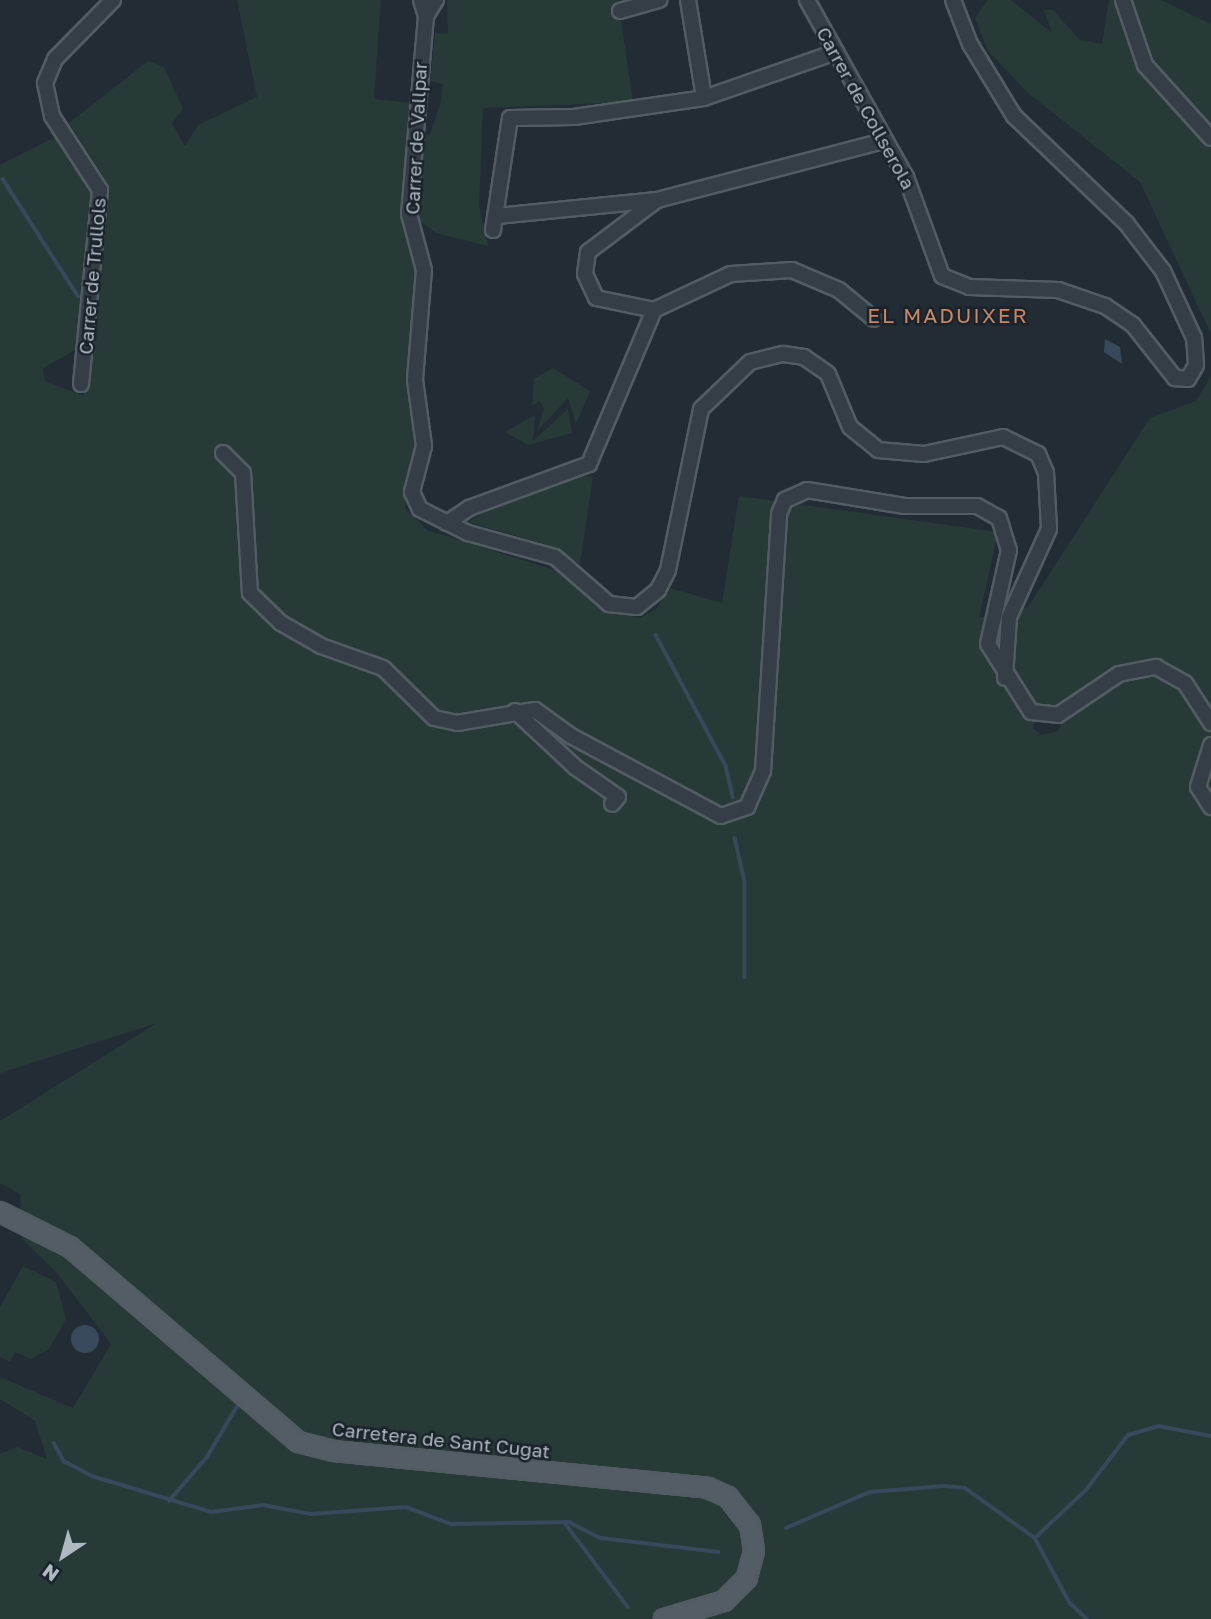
<!DOCTYPE html>
<html>
<head>
<meta charset="utf-8">
<style>
  body { margin:0 }
  #map { position:relative; width:1211px; height:1619px; overflow:hidden; background:#222c35; font-family:"Golos Text",sans-serif }
  div>[style] { position:absolute }
  [style*='--x'] { left:calc(var(--x)*1px); top:calc(var(--y)*1px); width:calc(var(--w)*1px); rotate:calc(var(--a)*1deg) }
  .green>* { inset:0; background:#273a38 }
  .water>* { inset:0; background:#37495b }
  .round { border-radius:50% }
  .stream>* { height:3.5px; margin:-1.75px; padding:0 1.75px; transform-origin:1.75px; border-radius:1.75px; background:#37495b }
  .roads { filter:drop-shadow(2px 0 #525c63) drop-shadow(-2px 0 #525c63) drop-shadow(0 2px #525c63) drop-shadow(0 -2px #525c63) }
  .minor>* { height:14px; margin:-7px; padding:0 7px; transform-origin:7px; border-radius:7px; background:#353e46 }
  .major>* { height:18px; margin:-9px; padding:0 9px; transform-origin:9px; border-radius:9px; background:#535d66 }
  span { translate:-50% -50%; white-space:nowrap; text-align:center; line-height:1.15; -webkit-text-stroke:5px #1a232a; paint-order:stroke }
  .street-label { font-size:19px; color:#afb9c2 }
  .neighbourhood-label { font-size:21px; color:#c98664; letter-spacing:2px }
  .north { position:absolute; left:28px; top:1521px; width:70px; height:70px; -webkit-text-stroke:5px #1a232a; paint-order:stroke; rotate:216deg; font-size:19px; font-weight:700; line-height:28px; text-align:center; color:#afb9c2 }
  .north::after { content:''; display:block; margin:auto; width:24px; height:32px; background:#afb9c2; clip-path:polygon(50% 0,100% 100%,50% 72%,0 100%) }
</style>
</head>
<body>
<div id="map">
  <div class="green">
    <div style="clip-path:polygon(evenodd,237px 0,381px 0,374px 99px,412px 103px,418px 423px,405px 508px,427px 530px,561px 572px,605px 611px,640px 618px,655px 610px,670px 588px,722px 603px,739px 496px,998px 532px,979px 618px,1028px 607px,1150px 418px,1196px 401px,1211px 376px,1211px 1619px,0 1619px,0 1454px,17px 1447px,47px 1459px,35px 1421px,0 1399px,0 1377px,73px 1408px,111px 1344px,57px 1273px,22px 1239px,20px 1194px,0 1183px,0 1121px,157px 1023px,0 1073px,0 165px,57px 136px,92px 189px,77px 349px,43px 368px,45px 381px,84px 396px,108px 184px,69px 123px,148px 61px,164px 67px,183px 109px,172px 123px,185px 146px,198px 125px,257px 97px,237px 0,1036px 718px,1052px 722px,1063px 720px,1058px 731px,1041px 735px,1033px 728px,1036px 718px)"></div>
    <div style="clip-path:polygon(447px 0,618px 0,633px 102px,483px 108px,479px 206px,488px 246px,436px 233px,413px 216px,421px 136px,430px 134px,440px 105px,443px 84px,430px 81px,435px 33px,448px 34px)"></div>
    <div style="clip-path:polygon(988px 0,1011px 0,1052px 33px,1044px 10px,1053px 10px,1080px 40px,1102px 44px,1109px 0,1161px 0,1211px 24px,1211px 334px,1140px 182px,1028px 93px,988px 51px,975px 18px)"></div>
    <div style="clip-path:polygon(553px 368px,590px 391px,576px 424px,568px 398px,537px 431px,544px 408px,540px 401px,532px 406px,534px 379px)"></div>
    <div style="clip-path:polygon(568px 409px,572px 433px,528px 445px,505px 432px,535px 415px,533px 441px)"></div>
    <div style="clip-path:polygon(586px 476px,593px 477px,580px 564px,538px 542px,469px 522px,490px 507px)"></div>
    <div style="clip-path:polygon(23px 1266px,56px 1282px,66px 1319px,49px 1349px,31px 1359px,15px 1352px,10px 1362px,0 1357px,0 1307px)"></div>
  </div>
  <div class="water">
    <div style="clip-path:polygon(1105px 339px,1120px 347px,1122px 364px,1104px 352px)"></div>
    <div class="round" style="left:71px;top:1325px;width:28px;height:28px"></div>
  </div>
  <div class="stream">
    <div style="--x:3;--y:179;--w:139;--a:57.3"></div>
    <div style="--x:656;--y:635;--w:149;--a:61.9"></div>
    <div style="--x:726;--y:766;--w:32;--a:77"></div>
    <div style="--x:735;--y:838;--w:45;--a:77.2"></div>
    <div style="--x:745;--y:882;--w:95;--a:90"></div>
    <div style="--x:54;--y:1443;--w:21;--a:61"></div>
    <div style="--x:64;--y:1461;--w:32;--a:28"></div>
    <div style="--x:92;--y:1476;--w:125;--a:16.7"></div>
    <div style="--x:212;--y:1512;--w:51;--a:-7.8"></div>
    <div style="--x:263;--y:1505;--w:49;--a:10.6"></div>
    <div style="--x:311;--y:1514;--w:95;--a:-4.2"></div>
    <div style="--x:406;--y:1507;--w:48;--a:20.7"></div>
    <div style="--x:451;--y:1524;--w:118;--a:-1"></div>
    <div style="--x:569;--y:1522;--w:36;--a:27"></div>
    <div style="--x:601;--y:1538;--w:118;--a:6.8"></div>
    <div style="--x:169;--y:1501;--w:58;--a:-49.2"></div>
    <div style="--x:207;--y:1457;--w:63;--a:-59.3"></div>
    <div style="--x:565;--y:1523;--w:105;--a:53.1"></div>
    <div style="--x:786;--y:1528;--w:91;--a:-23.2"></div>
    <div style="--x:870;--y:1492;--w:74;--a:-4.6"></div>
    <div style="--x:944;--y:1486;--w:21;--a:5"></div>
    <div style="--x:965;--y:1488;--w:86;--a:35.5"></div>
    <div style="--x:1035;--y:1538;--w:70;--a:-43.3"></div>
    <div style="--x:1086;--y:1490;--w:69;--a:-52.6"></div>
    <div style="--x:1128;--y:1435;--w:32;--a:-16"></div>
    <div style="--x:1159;--y:1426;--w:53;--a:10.9"></div>
    <div style="--x:1035;--y:1538;--w:74;--a:61.7"></div>
    <div style="--x:1070;--y:1603;--w:23;--a:43"></div>
  </div>
  <div class="roads">
    <div class="minor">
      <div style="--x:421;--y:0;--w:17;--a:73"></div>
      <div style="--x:426;--y:16;--w:199;--a:94.9"></div>
      <div style="--x:409;--y:214;--w:58;--a:75"></div>
      <div style="--x:424;--y:270;--w:110;--a:94.7"></div>
      <div style="--x:415;--y:380;--w:67;--a:82.2"></div>
      <div style="--x:424;--y:446;--w:48;--a:104.6"></div>
      <div style="--x:412;--y:492;--w:19;--a:65"></div>
      <div style="--x:420;--y:509;--w:54;--a:26.6"></div>
      <div style="--x:468;--y:533;--w:90;--a:15.4"></div>
      <div style="--x:555;--y:557;--w:72;--a:41"></div>
      <div style="--x:609;--y:604;--w:28;--a:6"></div>
      <div style="--x:637;--y:607;--w:27;--a:-39"></div>
      <div style="--x:658;--y:590;--w:22;--a:-63"></div>
      <div style="--x:668;--y:570;--w:164;--a:-78.4"></div>
      <div style="--x:701;--y:409;--w:68;--a:-43.8"></div>
      <div style="--x:750;--y:362;--w:34;--a:-14"></div>
      <div style="--x:783;--y:354;--w:21;--a:8"></div>
      <div style="--x:804;--y:357;--w:29;--a:35"></div>
      <div style="--x:828;--y:374;--w:57;--a:67.5"></div>
      <div style="--x:850;--y:427;--w:36;--a:39"></div>
      <div style="--x:878;--y:450;--w:46;--a:5"></div>
      <div style="--x:924;--y:454;--w:81;--a:-12.1"></div>
      <div style="--x:1003;--y:437;--w:39;--a:26"></div>
      <div style="--x:1038;--y:454;--w:21;--a:67"></div>
      <div style="--x:1046;--y:473;--w:56;--a:86.9"></div>
      <div style="--x:1049;--y:529;--w:97;--a:114.4"></div>
      <div style="--x:1009;--y:617;--w:61;--a:93.8"></div>
      <div style="--x:688;--y:0;--w:99;--a:80.7"></div>
      <div style="--x:807;--y:0;--w:203;--a:60.8"></div>
      <div style="--x:906;--y:177;--w:105;--a:70"></div>
      <div style="--x:942;--y:276;--w:29;--a:22"></div>
      <div style="--x:969;--y:287;--w:89;--a:1.9"></div>
      <div style="--x:1058;--y:290;--w:50;--a:18.8"></div>
      <div style="--x:1105;--y:306;--w:34;--a:34"></div>
      <div style="--x:1133;--y:325;--w:68;--a:51.6"></div>
      <div style="--x:1175;--y:378;--w:13;--a:4"></div>
      <div style="--x:1188;--y:379;--w:16;--a:-60"></div>
      <div style="--x:1196;--y:365;--w:27;--a:-94"></div>
      <div style="--x:1194;--y:338;--w:74;--a:-114.8"></div>
      <div style="--x:1163;--y:271;--w:61;--a:-127.6"></div>
      <div style="--x:1126;--y:223;--w:155;--a:-136.3"></div>
      <div style="--x:1014;--y:116;--w:84;--a:-121.4"></div>
      <div style="--x:970;--y:44;--w:47;--a:-111.1"></div>
      <div style="--x:1123;--y:0;--w:69;--a:71.3"></div>
      <div style="--x:1145;--y:65;--w:98;--a:47.9"></div>
      <div style="--x:620;--y:11;--w:41;--a:-15.8"></div>
      <div style="--x:426;--y:16;--w:19;--a:-58"></div>
      <div style="--x:657;--y:200;--w:86;--a:143"></div>
      <div style="--x:588;--y:252;--w:22;--a:98"></div>
      <div style="--x:585;--y:274;--w:26;--a:65"></div>
      <div style="--x:596;--y:298;--w:59;--a:11.7"></div>
      <div style="--x:654;--y:310;--w:85;--a:-25.1"></div>
      <div style="--x:731;--y:274;--w:61;--a:-3.8"></div>
      <div style="--x:792;--y:270;--w:51;--a:23.1"></div>
      <div style="--x:839;--y:290;--w:45;--a:39.6"></div>
      <div style="--x:497;--y:216;--w:161;--a:-5.7"></div>
      <div style="--x:657;--y:200;--w:235;--a:-14.6"></div>
      <div style="--x:493;--y:230;--w:113;--a:-81.4"></div>
      <div style="--x:510;--y:118;--w:64;--a:-0.9"></div>
      <div style="--x:574;--y:117;--w:131;--a:-8.3"></div>
      <div style="--x:704;--y:98;--w:140;--a:-19.2"></div>
      <div style="--x:81;--y:384;--w:195;--a:-84.4"></div>
      <div style="--x:100;--y:190;--w:88;--a:-123"></div>
      <div style="--x:52;--y:116;--w:34;--a:-102"></div>
      <div style="--x:45;--y:83;--w:26;--a:-67"></div>
      <div style="--x:55;--y:59;--w:83;--a:-45.5"></div>
      <div style="--x:223;--y:453;--w:28;--a:45"></div>
      <div style="--x:243;--y:473;--w:120;--a:86.7"></div>
      <div style="--x:250;--y:593;--w:43;--a:44.1"></div>
      <div style="--x:281;--y:623;--w:46;--a:29.9"></div>
      <div style="--x:321;--y:646;--w:66;--a:19.5"></div>
      <div style="--x:383;--y:668;--w:71;--a:44.4"></div>
      <div style="--x:434;--y:718;--w:24;--a:12"></div>
      <div style="--x:457;--y:723;--w:79;--a:-9.5"></div>
      <div style="--x:535;--y:710;--w:44;--a:35.8"></div>
      <div style="--x:571;--y:736;--w:170;--a:28.1"></div>
      <div style="--x:721;--y:816;--w:28;--a:-19"></div>
      <div style="--x:747;--y:807;--w:39;--a:-66"></div>
      <div style="--x:763;--y:771;--w:257;--a:-86.4"></div>
      <div style="--x:779;--y:514;--w:15;--a:-67"></div>
      <div style="--x:785;--y:500;--w:24;--a:-24"></div>
      <div style="--x:807;--y:490;--w:99;--a:9.3"></div>
      <div style="--x:905;--y:506;--w:72;--a:0"></div>
      <div style="--x:977;--y:506;--w:25;--a:29"></div>
      <div style="--x:999;--y:518;--w:34;--a:73"></div>
      <div style="--x:1009;--y:550;--w:96;--a:102.6"></div>
      <div style="--x:988;--y:644;--w:80;--a:57.7"></div>
      <div style="--x:1031;--y:712;--w:27;--a:6"></div>
      <div style="--x:1058;--y:715;--w:73;--a:-33.9"></div>
      <div style="--x:1119;--y:674;--w:38;--a:-11"></div>
      <div style="--x:1156;--y:667;--w:33;--a:29"></div>
      <div style="--x:1185;--y:683;--w:48;--a:57"></div>
      <div style="--x:447;--y:523;--w:27;--a:-34"></div>
      <div style="--x:469;--y:508;--w:128;--a:-20.1"></div>
      <div style="--x:589;--y:464;--w:167;--a:-67.1"></div>
      <div style="--x:515;--y:711;--w:82;--a:43"></div>
      <div style="--x:575;--y:767;--w:52;--a:34.9"></div>
      <div style="--x:618;--y:797;--w:9;--a:131"></div>
      <div style="--x:1211;--y:745;--w:44;--a:107.2"></div>
      <div style="--x:1198;--y:787;--w:24;--a:57"></div>
    </div>
    <div class="major">
      <div style="--x:0;--y:1212;--w:78;--a:26.6"></div>
      <div style="--x:70;--y:1247;--w:300;--a:40.5"></div>
      <div style="--x:298;--y:1442;--w:36;--a:14"></div>
      <div style="--x:333;--y:1451;--w:377;--a:5.6"></div>
      <div style="--x:708;--y:1488;--w:22;--a:24"></div>
      <div style="--x:728;--y:1497;--w:36;--a:52"></div>
      <div style="--x:750;--y:1525;--w:26;--a:81"></div>
      <div style="--x:754;--y:1551;--w:28;--a:105"></div>
      <div style="--x:747;--y:1578;--w:33;--a:135"></div>
      <div style="--x:724;--y:1601;--w:63;--a:163.3"></div>
    </div>
  </div>
  <div class="street-label">
    <span style="left:866px;top:108px;rotate:61deg">Carrer de Collserola</span>
    <span style="left:416px;top:138px;rotate:-87deg">Carrer de Vallpar</span>
    <span style="left:92px;top:276px;rotate:-85deg">Carrer de Trullols</span>
    <span style="left:441px;top:1440px;rotate:6deg">Carretera de Sant Cugat</span>
  </div>
  <div class="neighbourhood-label">
    <span style="left:948px;top:315px">EL MADUIXER</span>
  </div>
  <div class="north">N</div>
</div>
</body>
</html>
